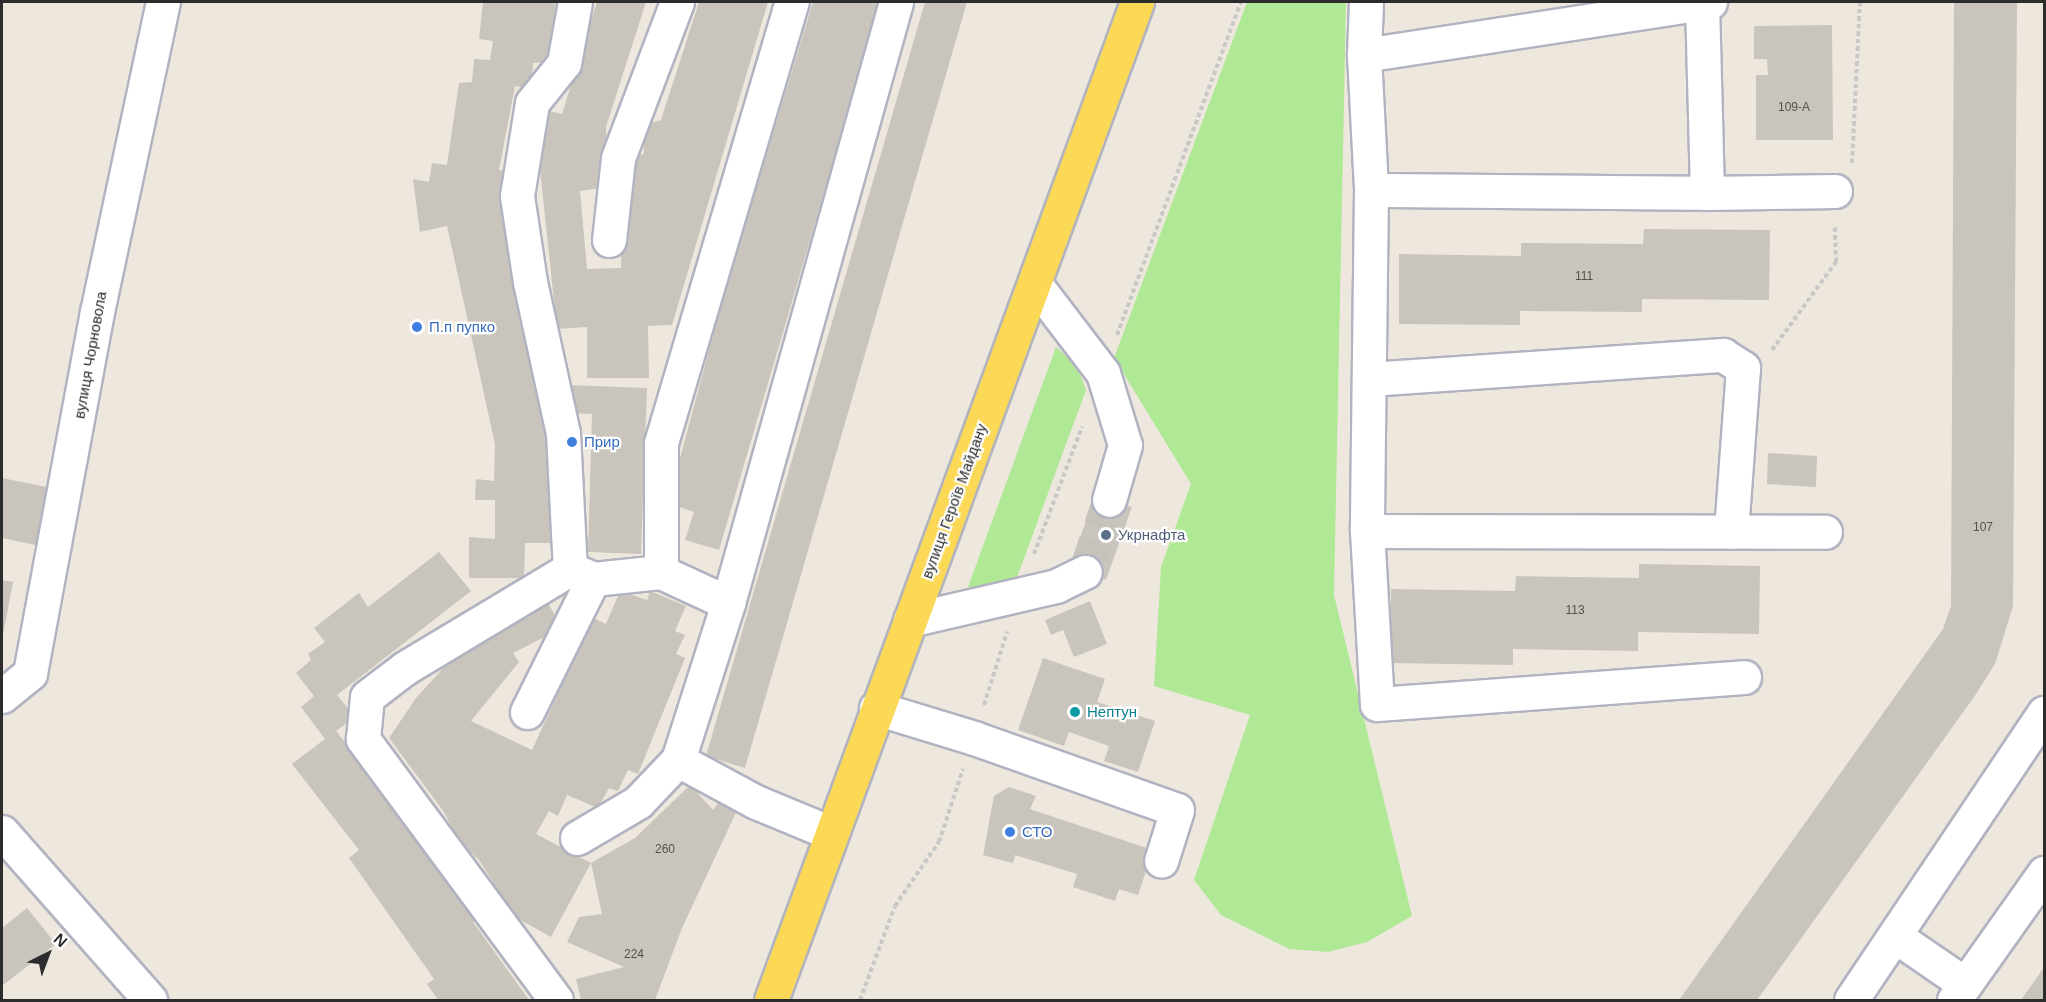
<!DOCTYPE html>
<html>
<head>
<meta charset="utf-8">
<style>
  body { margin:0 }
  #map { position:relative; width:2046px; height:1002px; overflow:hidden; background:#eee7dd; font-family:Arial,sans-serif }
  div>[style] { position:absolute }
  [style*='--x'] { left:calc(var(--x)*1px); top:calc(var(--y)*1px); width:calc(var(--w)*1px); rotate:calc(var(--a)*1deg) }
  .green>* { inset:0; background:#b0e996 }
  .building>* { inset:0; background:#c9c5bc }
  .minor-tunnel>* { height:33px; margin-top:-16.5px; transform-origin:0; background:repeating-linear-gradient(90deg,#c7c2ba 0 33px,transparent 0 49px) }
  .path>* { height:4px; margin-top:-2px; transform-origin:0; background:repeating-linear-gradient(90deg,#c8c8c8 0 4.5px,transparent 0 7.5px) }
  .roads { filter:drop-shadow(2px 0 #b1b3c0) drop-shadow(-2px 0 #b1b3c0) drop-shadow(0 2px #b1b3c0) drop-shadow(0 -2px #b1b3c0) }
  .minor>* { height:33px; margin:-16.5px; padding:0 16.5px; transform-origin:16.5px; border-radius:16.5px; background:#fff }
  .major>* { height:33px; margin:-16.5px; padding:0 16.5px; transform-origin:16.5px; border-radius:16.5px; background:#fbd956 }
  .dots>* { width:16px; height:16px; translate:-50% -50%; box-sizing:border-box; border:3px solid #fff; border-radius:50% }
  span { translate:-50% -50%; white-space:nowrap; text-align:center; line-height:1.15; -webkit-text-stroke:4.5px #fff; paint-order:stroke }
  .number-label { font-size:12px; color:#535250 }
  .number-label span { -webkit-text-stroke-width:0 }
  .shop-label { font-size:15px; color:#366cbe }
  .left { translate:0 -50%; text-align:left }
  .street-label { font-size:15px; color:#2c2c2c }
  .service-label { font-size:15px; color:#4e5e75 }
  .culture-label { font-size:15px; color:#0d838f }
  .frame { position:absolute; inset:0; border:3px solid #2c2c2c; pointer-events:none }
  .north { position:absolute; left:18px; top:924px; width:60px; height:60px; -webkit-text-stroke:4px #fff; paint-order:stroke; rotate:42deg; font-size:16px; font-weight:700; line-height:24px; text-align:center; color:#2c2c2c }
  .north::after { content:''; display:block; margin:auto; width:21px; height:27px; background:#2c2c2c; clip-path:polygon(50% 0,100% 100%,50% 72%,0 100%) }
</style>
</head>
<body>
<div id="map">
  <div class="green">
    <div style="clip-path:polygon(1247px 2px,1346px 2px,1334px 595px,1412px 916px,1367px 942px,1328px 952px,1289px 949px,1221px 915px,1194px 880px,1250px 715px,1154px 686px,1161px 567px,1191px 484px,1114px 358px)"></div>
    <div style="clip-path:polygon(1056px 347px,1077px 366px,1086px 390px,1016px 580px,974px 592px,968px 587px)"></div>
  </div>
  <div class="building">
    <div style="clip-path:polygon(483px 2px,556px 2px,548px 62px,533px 63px,531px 89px,515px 86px,499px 170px,505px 171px,553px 440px,553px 543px,525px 543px,524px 578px,469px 578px,469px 537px,495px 539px,495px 500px,475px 500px,476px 479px,494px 481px,495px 444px,447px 226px,420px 232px,413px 179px,429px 182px,432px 163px,447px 165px,459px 83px,472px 82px,474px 59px,490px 60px,493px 41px,479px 39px)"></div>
    <div style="clip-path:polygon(597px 2px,646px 2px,606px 127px,608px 187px,580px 191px,587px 269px,621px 268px,624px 158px,644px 154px,642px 126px,661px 120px,699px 2px,768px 2px,672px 325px,648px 326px,649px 378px,587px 378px,587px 327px,557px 329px,537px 142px,544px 110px,562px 114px)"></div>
    <div style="clip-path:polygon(813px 2px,880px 2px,719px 550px,685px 540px,694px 512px,668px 503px,722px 302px)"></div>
    <div style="clip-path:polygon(925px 2px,967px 2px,745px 768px,706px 756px)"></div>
    <div style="clip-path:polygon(1954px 2px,2017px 2px,2013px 606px,1995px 664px,1974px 697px,1757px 1000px,1679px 1000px,1943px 629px,1951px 606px)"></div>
    <div style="clip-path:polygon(1832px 25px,1833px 140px,1756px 140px,1756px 75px,1768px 75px,1767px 59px,1754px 59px,1754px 26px)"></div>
    <div style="clip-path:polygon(1644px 229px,1770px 230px,1769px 300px,1642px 299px,1642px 312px,1520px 311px,1520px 325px,1399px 324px,1399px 254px,1521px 256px,1521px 243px,1643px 244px)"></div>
    <div style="clip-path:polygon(567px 385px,647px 388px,641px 554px,588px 552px,592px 414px,567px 413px)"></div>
    <div style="clip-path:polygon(1768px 453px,1817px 456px,1816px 487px,1767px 484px)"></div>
    <div style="clip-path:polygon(2px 478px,51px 488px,40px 546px,2px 538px)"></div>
    <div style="clip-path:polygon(1095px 495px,1132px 507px,1106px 580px,1070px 567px)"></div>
    <div style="clip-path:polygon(439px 552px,471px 591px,337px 695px,355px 717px,336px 731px,482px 915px,473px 922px,529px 1000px,438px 1000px,427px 984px,434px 979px,349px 858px,359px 850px,292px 764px,325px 739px,301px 707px,314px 696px,296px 673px,311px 660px,308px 654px,325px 642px,314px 628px,359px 593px,368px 607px)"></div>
    <div style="clip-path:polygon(1639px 564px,1760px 566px,1759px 634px,1638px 632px,1638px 651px,1513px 649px,1513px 665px,1390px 663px,1391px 589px,1515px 591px,1516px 576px,1639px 578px)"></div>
    <div style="clip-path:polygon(2px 580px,13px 582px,3px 635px,2px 634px)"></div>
    <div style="clip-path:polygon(620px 591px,647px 600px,650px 591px,686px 606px,675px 631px,685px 635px,676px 654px,685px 658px,638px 774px,628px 770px,618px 791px,609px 788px,598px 808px,567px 795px,558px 816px,549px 811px,536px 834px,591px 863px,551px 937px,515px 917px,479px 860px,459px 841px,444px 812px,389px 738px,416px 698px,466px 643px,547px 601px,562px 628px,513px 653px,519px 662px,471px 721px,532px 750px,593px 618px,606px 624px)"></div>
    <div style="clip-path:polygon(1090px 601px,1107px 644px,1074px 657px,1063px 630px,1051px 635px,1045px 620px)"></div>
    <div style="clip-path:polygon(1043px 658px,1105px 679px,1097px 702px,1155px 721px,1138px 772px,1104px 761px,1109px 746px,1069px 732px,1064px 746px,1018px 730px)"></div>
    <div style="clip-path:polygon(690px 785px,713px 810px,723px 796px,740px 804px,682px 928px,655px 1000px,581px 1000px,576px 979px,624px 967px,567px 942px,579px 917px,602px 914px,591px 863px,635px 838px)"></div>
    <div style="clip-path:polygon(1009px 787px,1036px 796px,1030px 809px,1153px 850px,1138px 895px,1119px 889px,1115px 901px,1073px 887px,1077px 874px,1015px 855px,1013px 863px,983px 855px,994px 796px)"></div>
    <div style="clip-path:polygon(27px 908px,56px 944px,3px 985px,2px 928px)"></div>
    <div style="clip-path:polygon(2044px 967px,2044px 1000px,2021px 1000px,2038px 976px)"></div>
  </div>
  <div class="minor-tunnel">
    <div style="--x:1085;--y:572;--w:76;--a:-71.6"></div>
  </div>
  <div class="path">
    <div style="--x:1852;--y:163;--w:161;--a:-87.2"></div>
    <div style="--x:1117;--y:335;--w:355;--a:-69.6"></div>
    <div style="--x:1772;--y:350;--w:109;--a:-54"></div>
    <div style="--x:1836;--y:262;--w:37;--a:-92"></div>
    <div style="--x:1034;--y:554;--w:136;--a:-69.3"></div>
    <div style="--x:984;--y:705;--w:77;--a:-72.5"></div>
    <div style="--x:860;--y:1000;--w:100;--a:-69.6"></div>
    <div style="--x:895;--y:906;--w:78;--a:-55.5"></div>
    <div style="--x:939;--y:842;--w:77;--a:-71.8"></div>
  </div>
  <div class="roads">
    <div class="minor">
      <div style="--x:575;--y:2;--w:62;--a:100.2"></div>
      <div style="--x:564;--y:63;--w:51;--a:128.7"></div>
      <div style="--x:532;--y:103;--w:94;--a:99.2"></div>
      <div style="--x:517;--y:196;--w:87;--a:81.4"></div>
      <div style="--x:530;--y:282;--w:155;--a:77.7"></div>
      <div style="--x:563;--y:433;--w:136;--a:87.1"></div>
      <div style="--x:570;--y:569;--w:25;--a:23"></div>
      <div style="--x:593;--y:579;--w:68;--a:-5.9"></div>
      <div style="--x:661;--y:572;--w:74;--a:24.8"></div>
      <div style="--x:1366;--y:2;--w:53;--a:92.2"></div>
      <div style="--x:1364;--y:55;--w:135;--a:87"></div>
      <div style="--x:1371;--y:190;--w:341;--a:90.7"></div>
      <div style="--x:1367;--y:531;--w:458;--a:0.1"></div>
      <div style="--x:1364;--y:55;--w:350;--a:-8.7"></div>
      <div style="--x:1371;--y:190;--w:336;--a:0.5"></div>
      <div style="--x:1707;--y:193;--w:190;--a:-91.5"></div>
      <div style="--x:1707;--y:193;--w:128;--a:-0.9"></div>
      <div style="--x:609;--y:240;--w:82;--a:-83.7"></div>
      <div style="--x:618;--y:158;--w:167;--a:-69.3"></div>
      <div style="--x:1035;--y:284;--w:112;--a:52.6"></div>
      <div style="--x:1103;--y:373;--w:75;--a:73"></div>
      <div style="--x:1125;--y:445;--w:57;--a:106.2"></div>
      <div style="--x:1369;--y:379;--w:355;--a:-3.9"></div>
      <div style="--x:1723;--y:355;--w:24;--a:33"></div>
      <div style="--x:1743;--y:368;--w:164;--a:94.2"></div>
      <div style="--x:1367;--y:531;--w:173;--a:86.7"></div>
      <div style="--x:1377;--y:704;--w:368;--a:-4.2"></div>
      <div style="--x:661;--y:572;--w:129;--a:-90"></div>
      <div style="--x:661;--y:443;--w:460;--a:-73.5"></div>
      <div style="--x:910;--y:620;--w:150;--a:-13.1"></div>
      <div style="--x:1056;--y:586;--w:32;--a:-26"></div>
      <div style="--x:2;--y:696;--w:36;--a:-39"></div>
      <div style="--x:30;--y:673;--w:367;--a:-79.5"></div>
      <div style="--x:97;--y:312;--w:317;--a:-78"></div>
      <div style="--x:876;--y:708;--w:102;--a:17"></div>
      <div style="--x:974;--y:738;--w:215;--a:19.5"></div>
      <div style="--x:1177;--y:810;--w:53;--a:107.4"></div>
      <div style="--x:527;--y:712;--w:148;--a:-63.6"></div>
      <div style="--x:678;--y:760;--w:89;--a:28.3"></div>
      <div style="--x:756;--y:802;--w:81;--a:22.5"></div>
      <div style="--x:2;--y:832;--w:224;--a:48.6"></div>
      <div style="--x:577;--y:838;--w:71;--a:-30.5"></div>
      <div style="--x:638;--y:802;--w:58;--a:-46.4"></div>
      <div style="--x:678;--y:760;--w:165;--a:-72.3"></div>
      <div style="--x:728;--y:603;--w:624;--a:-74.38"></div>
      <div style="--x:1895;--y:936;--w:85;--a:34.4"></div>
      <div style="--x:556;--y:1000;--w:325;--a:-126.5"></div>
      <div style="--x:363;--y:739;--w:42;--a:-84.6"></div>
      <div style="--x:367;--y:697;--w:48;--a:-37.3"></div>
      <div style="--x:405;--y:668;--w:192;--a:-31"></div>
      <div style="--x:1851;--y:1000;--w:346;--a:-56.1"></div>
      <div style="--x:1954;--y:1000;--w:156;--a:-54.7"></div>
    </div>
    <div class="major">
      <div style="--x:771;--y:1000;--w:1063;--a:-69.86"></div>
    </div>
  </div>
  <div class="dots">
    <div style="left:417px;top:327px;background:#3f7fe0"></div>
    <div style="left:572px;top:442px;background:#3f7fe0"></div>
    <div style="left:1106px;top:535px;background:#5c6f8a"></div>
    <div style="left:1075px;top:712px;background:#0f9aa8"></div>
    <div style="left:1010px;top:832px;background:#3f7fe0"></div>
  </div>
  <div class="number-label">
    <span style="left:1794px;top:108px">109-А</span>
    <span style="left:1584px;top:277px">111</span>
    <span style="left:1983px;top:528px">107</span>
    <span style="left:1575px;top:611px">113</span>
    <span style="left:665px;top:850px">260</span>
    <span style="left:634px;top:955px">224</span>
  </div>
  <div class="shop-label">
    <span class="left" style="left:429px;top:327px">П.п пупко</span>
    <span class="left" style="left:584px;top:442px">Прир</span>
    <span class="left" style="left:1022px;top:832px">СТО</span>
  </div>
  <div class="street-label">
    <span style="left:90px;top:355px;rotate:-80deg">вулиця Чорновола</span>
    <span style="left:954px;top:501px;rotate:-70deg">вулиця Героїв Майдану</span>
  </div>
  <div class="service-label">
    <span class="left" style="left:1118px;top:535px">Укрнафта</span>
  </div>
  <div class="culture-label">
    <span class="left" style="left:1087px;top:712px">Нептун</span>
  </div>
  <div class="frame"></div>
  <div class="north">N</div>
</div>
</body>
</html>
